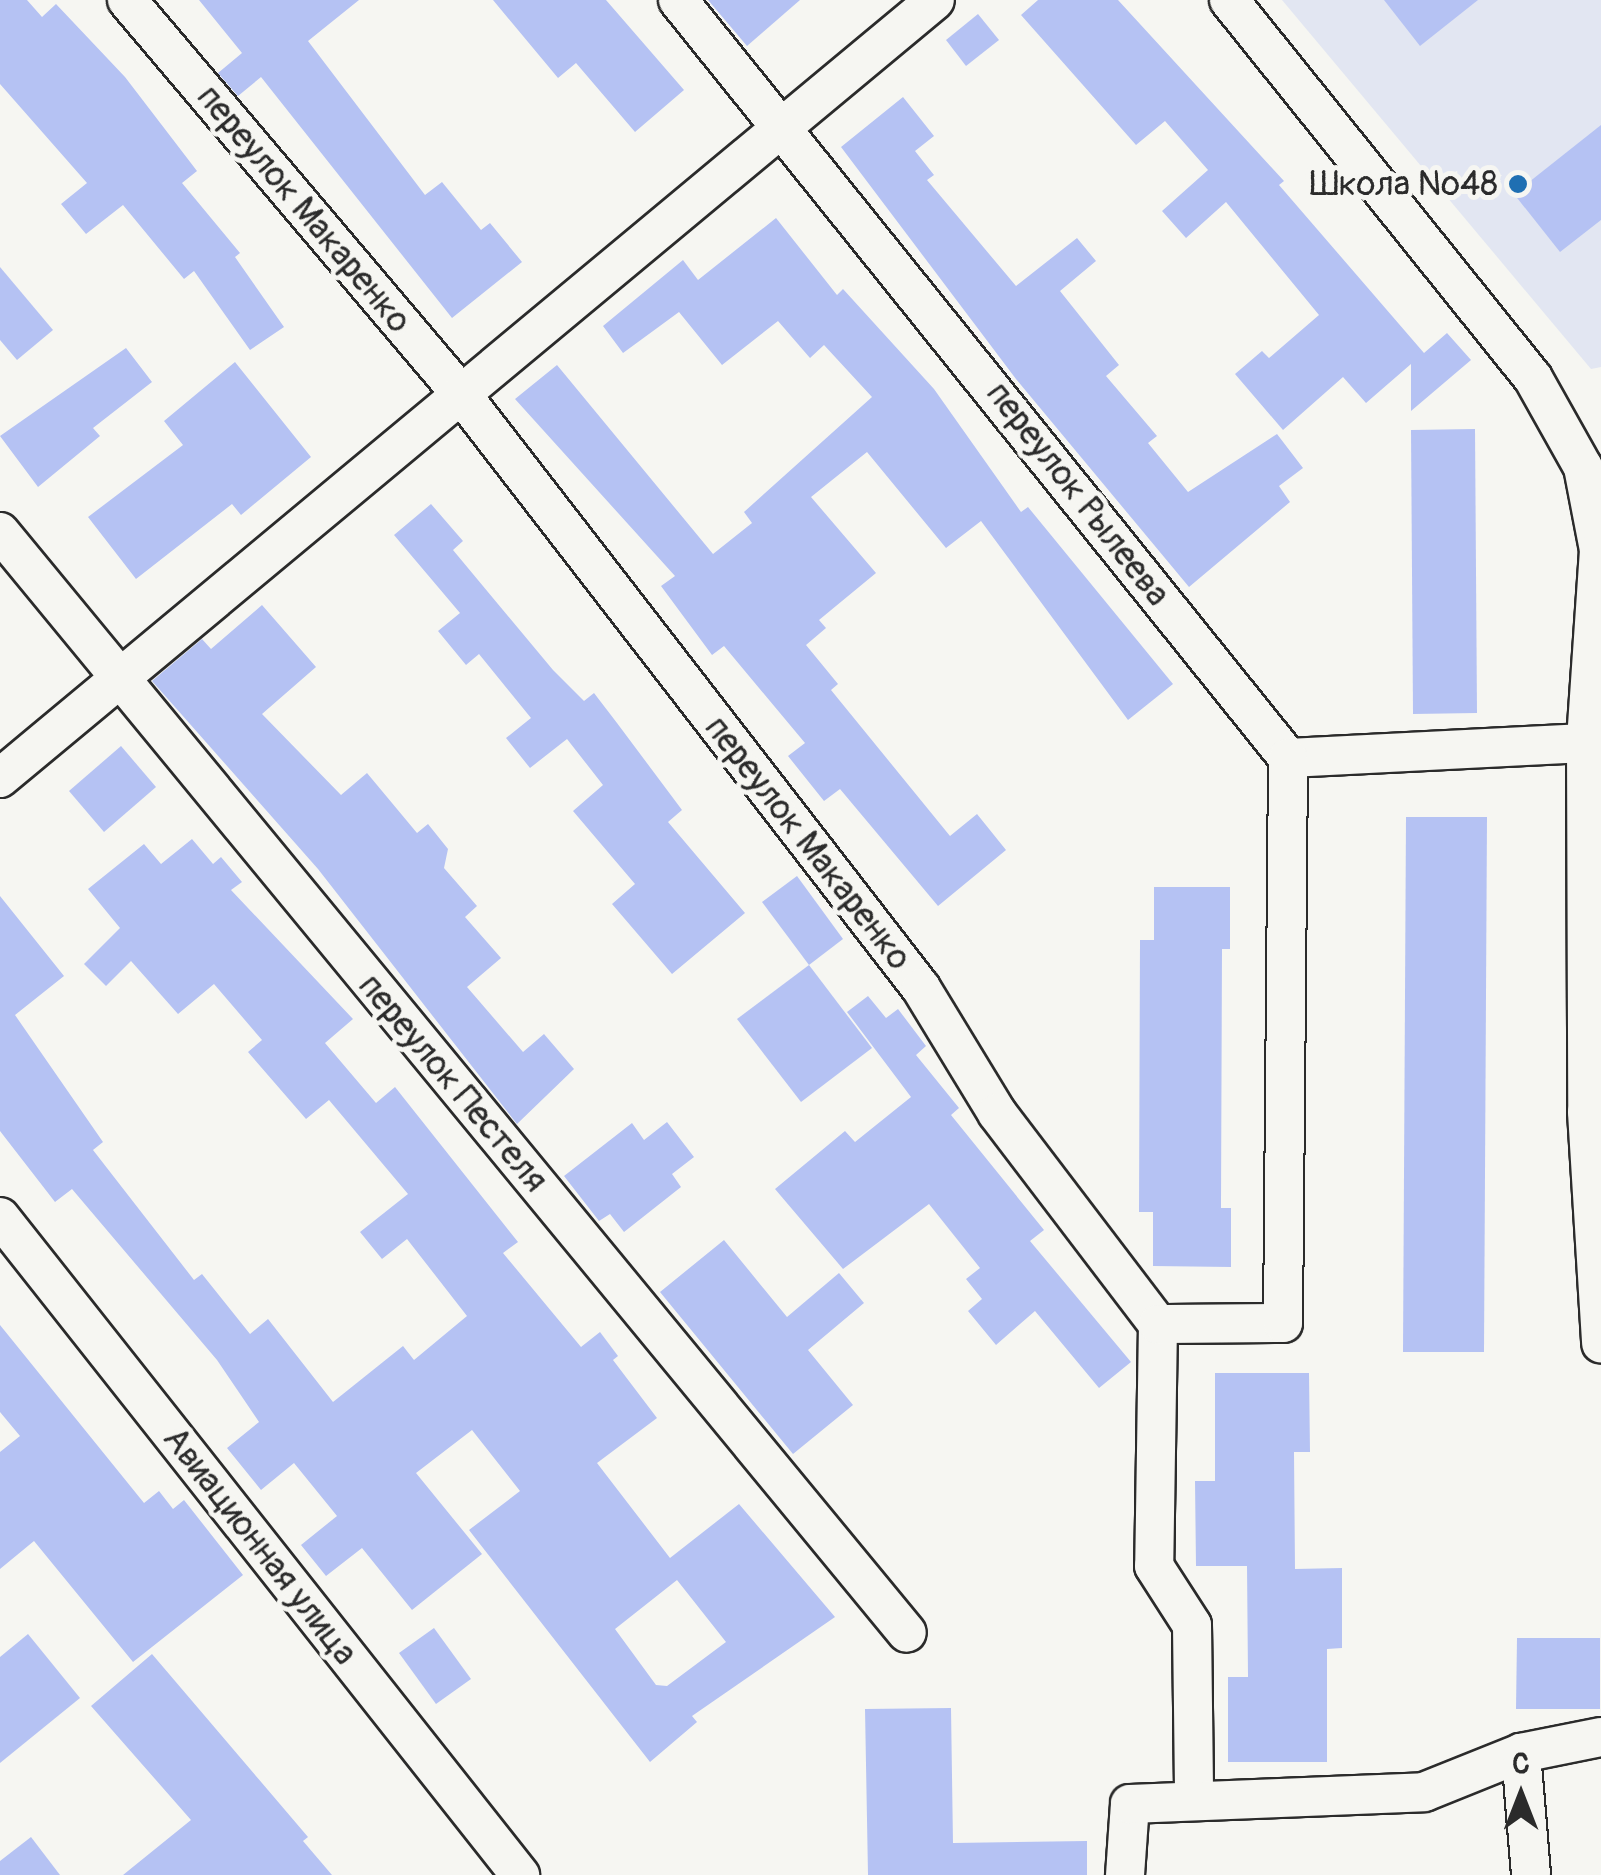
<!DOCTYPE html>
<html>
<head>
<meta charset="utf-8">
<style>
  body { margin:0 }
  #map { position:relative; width:1601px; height:1875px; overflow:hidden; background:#f6f6f2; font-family:Pangolin,sans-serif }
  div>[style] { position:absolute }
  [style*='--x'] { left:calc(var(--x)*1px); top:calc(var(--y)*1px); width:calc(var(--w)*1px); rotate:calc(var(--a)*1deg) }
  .built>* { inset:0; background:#e2e6f2 }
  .building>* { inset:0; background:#b5c2f3 }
  .roads { filter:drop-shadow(2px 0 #2b2b2b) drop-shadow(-2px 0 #2b2b2b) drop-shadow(0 2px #2b2b2b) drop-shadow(0 -2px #2b2b2b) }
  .minor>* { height:38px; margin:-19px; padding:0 19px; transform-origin:19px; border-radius:19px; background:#f6f6f2 }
  .dots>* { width:28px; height:28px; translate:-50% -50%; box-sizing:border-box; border:5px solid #f6f6f2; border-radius:50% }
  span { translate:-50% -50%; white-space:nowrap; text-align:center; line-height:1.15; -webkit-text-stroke:10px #f6f6f2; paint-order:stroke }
  .poi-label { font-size:35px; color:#2b2b2b }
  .right { translate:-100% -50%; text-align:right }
  .street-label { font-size:35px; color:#2b2b2b }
  .north { position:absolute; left:1471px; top:1745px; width:100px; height:100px; -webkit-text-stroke:8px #f6f6f2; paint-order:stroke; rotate:0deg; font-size:28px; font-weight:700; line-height:40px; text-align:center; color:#2b2b2b }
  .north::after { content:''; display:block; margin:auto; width:35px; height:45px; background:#2b2b2b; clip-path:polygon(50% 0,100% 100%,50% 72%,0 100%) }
</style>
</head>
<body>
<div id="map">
  <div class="built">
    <div style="clip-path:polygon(1282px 0,1601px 0,1601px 367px,1591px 369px)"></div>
  </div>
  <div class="building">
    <div style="clip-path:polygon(0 0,27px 0,42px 17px,56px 4px,125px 77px,197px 171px,182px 183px,240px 253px,235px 257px,284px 327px,250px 350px,194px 271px,184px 279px,123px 205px,86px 234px,61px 204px,87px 183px,0 84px)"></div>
    <div style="clip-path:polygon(199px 0,359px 0,308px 41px,425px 195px,442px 182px,481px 230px,490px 223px,522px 262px,452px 318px,261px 77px,238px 96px,218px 73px,242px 53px)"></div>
    <div style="clip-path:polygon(493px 0,606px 0,684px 90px,635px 132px,576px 63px,558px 78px)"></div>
    <div style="clip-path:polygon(708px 0,800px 0,747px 46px)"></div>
    <div style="clip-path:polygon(1038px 0,1118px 0,1284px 181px,1279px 185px,1424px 353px,1447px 333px,1471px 360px,1411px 411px,1411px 364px,1366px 403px,1343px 377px,1283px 430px,1235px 374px,1262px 351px,1269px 358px,1319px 315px,1226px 202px,1186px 238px,1162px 211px,1208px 170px,1165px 121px,1136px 145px,1021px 15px)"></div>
    <div style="clip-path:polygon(1384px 0,1478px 0,1420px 46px)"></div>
    <div style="clip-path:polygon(978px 14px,999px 40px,966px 66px,946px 40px)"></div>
    <div style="clip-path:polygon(903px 97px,934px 136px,915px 151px,934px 175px,927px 180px,1016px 286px,1077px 238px,1096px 261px,1060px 291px,1119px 365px,1106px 376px,1157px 436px,1148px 443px,1188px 492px,1277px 434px,1303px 468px,1279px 486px,1290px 502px,1189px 587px,1016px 379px,841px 147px)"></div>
    <div style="clip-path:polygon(1601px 125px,1601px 220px,1560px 252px,1514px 194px)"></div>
    <div style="clip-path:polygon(776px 218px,837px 295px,843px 289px,934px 389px,1021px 512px,1028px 507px,1173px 684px,1128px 720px,981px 521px,946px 548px,867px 452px,811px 497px,876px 573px,819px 620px,826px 628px,806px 645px,838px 684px,831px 690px,950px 836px,977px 814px,1006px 850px,938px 906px,840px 789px,824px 801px,788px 756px,805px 743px,724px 646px,712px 655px,661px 586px,675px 576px,515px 399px,557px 365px,713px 554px,752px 523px,744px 512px,872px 397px,824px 345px,810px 358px,778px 321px,722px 365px,679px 312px,623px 353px,603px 326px,683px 260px,698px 280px)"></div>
    <div style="clip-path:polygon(0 267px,53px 330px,17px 360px,0 340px)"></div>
    <div style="clip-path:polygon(126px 348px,152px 382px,93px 428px,100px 436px,38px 487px,0 436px)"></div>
    <div style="clip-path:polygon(235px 362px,311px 457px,241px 515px,232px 504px,136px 579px,88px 517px,183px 445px,164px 421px)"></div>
    <div style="clip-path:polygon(1475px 429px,1477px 713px,1413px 714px,1411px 430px)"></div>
    <div style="clip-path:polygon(431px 504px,463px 541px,453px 550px,553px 670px,584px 701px,594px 693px,617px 723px,682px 810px,668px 822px,745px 913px,672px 974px,612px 904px,635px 884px,573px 811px,603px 785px,567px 739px,530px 768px,506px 738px,531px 718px,479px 654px,466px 665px,438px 631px,460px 613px,394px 535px)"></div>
    <div style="clip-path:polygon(262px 605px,316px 667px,262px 714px,341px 795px,367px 773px,417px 833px,428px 824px,448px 849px,444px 868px,477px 906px,465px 917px,501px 958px,467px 987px,523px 1052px,544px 1034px,574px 1069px,517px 1124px,318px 869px,152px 681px,202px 639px,211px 649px)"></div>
    <div style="clip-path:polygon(121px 746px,156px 787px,104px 832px,69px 791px)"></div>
    <div style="clip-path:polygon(1406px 817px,1487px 817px,1484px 1352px,1403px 1352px)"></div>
    <div style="clip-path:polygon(evenodd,192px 839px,213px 864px,221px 857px,242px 882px,231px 890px,353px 1019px,325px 1043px,376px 1103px,395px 1087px,518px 1242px,503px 1253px,581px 1347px,600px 1332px,618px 1356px,613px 1360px,657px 1418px,597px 1463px,670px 1558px,739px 1504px,835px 1617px,692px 1716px,697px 1722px,650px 1762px,469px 1530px,520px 1491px,472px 1430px,416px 1473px,482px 1554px,412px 1610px,362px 1548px,326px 1576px,301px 1545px,337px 1516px,294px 1463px,261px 1490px,227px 1448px,259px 1422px,217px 1360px,72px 1189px,55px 1202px,0 1131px,0 896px,64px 976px,15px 1015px,103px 1142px,93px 1150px,194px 1280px,202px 1274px,250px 1334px,268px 1319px,333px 1402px,403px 1346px,414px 1360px,467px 1316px,407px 1239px,382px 1259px,360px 1232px,408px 1194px,329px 1100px,306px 1119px,248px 1052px,262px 1040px,214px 984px,178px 1014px,131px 961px,106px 986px,84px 964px,120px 928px,88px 889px,144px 844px,161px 864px,192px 839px,677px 1580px,726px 1642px,667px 1686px,656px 1685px,615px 1629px,677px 1580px)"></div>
    <div style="clip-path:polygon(797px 876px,843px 939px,809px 965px,762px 902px)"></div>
    <div style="clip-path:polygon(1154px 887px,1230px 887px,1230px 949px,1222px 949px,1221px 1208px,1231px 1208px,1231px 1267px,1153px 1266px,1153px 1212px,1139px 1212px,1140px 940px,1154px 940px)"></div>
    <div style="clip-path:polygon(809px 965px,872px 1048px,801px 1102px,737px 1019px)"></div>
    <div style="clip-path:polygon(868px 996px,886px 1018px,898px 1009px,926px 1046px,916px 1055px,959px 1108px,951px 1115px,1044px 1230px,1030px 1241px,1131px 1362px,1099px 1388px,1035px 1311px,996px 1345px,968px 1311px,982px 1299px,966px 1279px,980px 1268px,929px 1204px,843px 1269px,775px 1189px,845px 1131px,855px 1142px,911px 1097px,847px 1012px)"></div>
    <div style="clip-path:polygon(667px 1122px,694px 1157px,672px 1174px,681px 1187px,624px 1232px,610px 1214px,599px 1221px,564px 1176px,632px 1123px,644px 1140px)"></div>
    <div style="clip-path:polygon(724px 1240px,787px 1317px,839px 1273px,864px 1303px,808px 1350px,853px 1405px,793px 1454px,660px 1292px)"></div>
    <div style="clip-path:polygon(0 1325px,144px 1503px,159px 1491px,173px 1509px,184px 1500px,243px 1575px,133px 1662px,34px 1541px,0 1569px,0 1452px,20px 1436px,0 1412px)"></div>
    <div style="clip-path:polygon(1215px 1373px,1309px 1373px,1310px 1452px,1294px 1452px,1295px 1569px,1342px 1568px,1342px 1648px,1327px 1649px,1327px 1762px,1228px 1762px,1228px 1677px,1248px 1677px,1247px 1566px,1196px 1566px,1195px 1481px,1215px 1481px)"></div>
    <div style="clip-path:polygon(434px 1628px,471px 1679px,436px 1704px,399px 1653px)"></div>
    <div style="clip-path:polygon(28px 1634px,80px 1698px,0 1763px,0 1657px)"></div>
    <div style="clip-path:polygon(1517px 1638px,1600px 1638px,1600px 1709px,1516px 1709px)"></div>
    <div style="clip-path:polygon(152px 1654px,308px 1837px,303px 1841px,332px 1875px,123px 1875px,191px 1820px,91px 1706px)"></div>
    <div style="clip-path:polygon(951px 1708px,953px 1843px,1087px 1841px,1087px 1875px,868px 1875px,865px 1709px)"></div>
    <div style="clip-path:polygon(31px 1837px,60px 1875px,0 1875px,0 1861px)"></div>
  </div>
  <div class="roads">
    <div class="minor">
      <div style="--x:127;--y:0;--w:517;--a:49.71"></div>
      <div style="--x:461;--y:394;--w:751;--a:52.25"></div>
      <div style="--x:921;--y:988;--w:146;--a:58.7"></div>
      <div style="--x:997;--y:1113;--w:265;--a:52.7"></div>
      <div style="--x:1158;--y:1324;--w:242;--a:90.9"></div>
      <div style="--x:1154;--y:1566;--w:70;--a:57.2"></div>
      <div style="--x:1192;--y:1625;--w:176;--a:89.3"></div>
      <div style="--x:678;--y:0;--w:973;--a:51.17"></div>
      <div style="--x:1288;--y:758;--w:298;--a:-2.9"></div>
      <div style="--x:1229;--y:0;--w:485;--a:51.2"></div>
      <div style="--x:1533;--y:378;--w:102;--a:60.7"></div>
      <div style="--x:1583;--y:467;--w:85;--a:79.1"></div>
      <div style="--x:1599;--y:550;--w:193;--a:93.9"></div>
      <div style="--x:1586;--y:743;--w:369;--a:89.8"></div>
      <div style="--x:1587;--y:1112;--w:232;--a:86.5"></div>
      <div style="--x:0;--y:532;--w:1426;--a:50.52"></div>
      <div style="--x:0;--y:778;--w:1216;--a:-39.76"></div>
      <div style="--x:0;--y:1217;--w:839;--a:51.68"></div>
      <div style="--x:1158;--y:1324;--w:125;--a:-0.5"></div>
      <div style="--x:1283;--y:1323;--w:565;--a:-89.49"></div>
      <div style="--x:1521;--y:1753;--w:122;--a:85.3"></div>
      <div style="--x:1125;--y:1875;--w:71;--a:-86"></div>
      <div style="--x:1130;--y:1804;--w:294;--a:-2.3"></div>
      <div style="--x:1424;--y:1792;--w:105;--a:-21.9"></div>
      <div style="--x:1521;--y:1753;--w:82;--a:-11.3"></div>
    </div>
  </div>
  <div class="dots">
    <div style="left:1518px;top:184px;background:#1f6fb2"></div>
  </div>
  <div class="poi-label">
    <span class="right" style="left:1498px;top:184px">Школа №48</span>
  </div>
  <div class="street-label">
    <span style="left:304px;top:209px;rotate:50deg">переулок Макаренко</span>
    <span style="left:1078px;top:494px;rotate:52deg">переулок Рылеева</span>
    <span style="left:808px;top:843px;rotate:52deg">переулок Макаренко</span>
    <span style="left:453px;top:1083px;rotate:50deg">переулок Пестеля</span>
    <span style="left:260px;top:1546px;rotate:52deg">Авиационная улица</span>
  </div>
  <div class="north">С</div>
</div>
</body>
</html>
